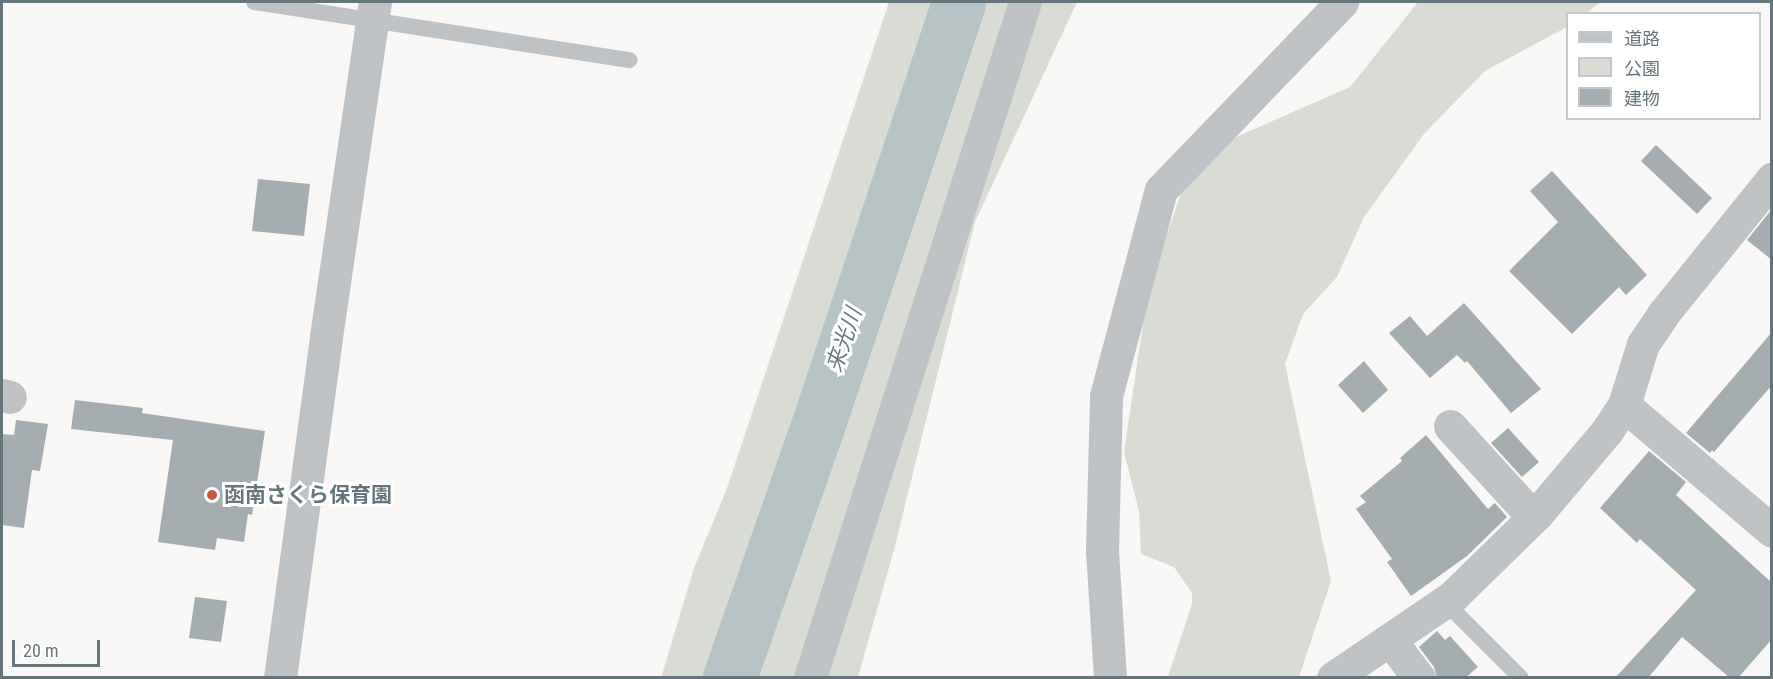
<!DOCTYPE html>
<html>
<head>
<meta charset="utf-8">
<style>
  body { margin:0 }
  #map { position:relative; width:1773px; height:679px; overflow:hidden; background:#f8f7f5; font-family:"Roboto Condensed","Noto Sans JP",sans-serif }
  div>[style] { position:absolute }
  [style*='--x'] { left:calc(var(--x)*1px); top:calc(var(--y)*1px); width:calc(var(--w)*1px); rotate:calc(var(--a)*1deg) }
  .green>* { inset:0; background:#d8dcd5 }
  .river>* { height:54px; margin:-27px; padding:0 27px; transform-origin:27px; border-radius:27px; background:#b7c2c5 }
  .building>* { inset:0; background:#a5adb1 }
  .service>* { height:16px; margin:-8px; padding:0 8px; transform-origin:8px; border-radius:8px; background:#bec2c4 }
  .minor>* { height:33px; margin:-16.5px; padding:0 16.5px; transform-origin:16.5px; border-radius:16.5px; background:#bec2c4 }
  .dots>* { width:16px; height:16px; translate:-50% -50%; box-sizing:border-box; border:3px solid #fff; border-radius:50% }
  span { translate:-50% -50%; white-space:nowrap; text-align:center; line-height:1.15; -webkit-text-stroke:6px #fff; paint-order:stroke }
  .poi-label { font-size:21px; color:#66757c; font-weight:700 }
  .left { translate:0 -50%; text-align:left }
  .water-label { font-size:22px; color:#677a7e; font-style:italic }
  .frame { position:absolute; inset:0; border:3px solid #66757c; pointer-events:none }
  .legend { position:absolute; left:1566px; top:12px; width:195px; height:108px; box-sizing:border-box; background:#fff; border:2px solid #c2c8cb; margin:0; padding:8px 10px; list-style:none; font-size:18px; color:#66757c }
  .legend li { display:flex; align-items:center; gap:12px; height:30px }
  .legend b { width:30px; border:2px solid #c2c8cb }
  .scale { position:absolute; left:12px; top:640px; width:88px; height:27px; box-sizing:border-box; border:3px solid #66757c; border-top:0; padding-left:8px; font-size:18px; line-height:21px; white-space:nowrap; color:#66757c; -webkit-text-stroke:4px #fff; paint-order:stroke }
</style>
</head>
<body>
<div id="map">
  <div class="green">
    <div style="clip-path:polygon(889px 2px,1077px 2px,975px 222px,894px 550px,858px 677px,661px 678px,694px 568px,726px 491px)"></div>
    <div style="clip-path:polygon(1418px 2px,1600px 2px,1587px 13px,1568px 14px,1567px 27px,1485px 71px,1424px 134px,1364px 217px,1337px 277px,1303px 314px,1285px 364px,1331px 581px,1299px 677px,1168px 677px,1192px 604px,1192px 593px,1174px 567px,1141px 554px,1139px 511px,1124px 452px,1149px 284px,1186px 180px,1220px 144px,1350px 87px)"></div>
  </div>
  <div class="river">
    <div style="--x:730;--y:678;--w:266;--a:-70.7"></div>
    <div style="--x:818;--y:427;--w:448;--a:-71.6"></div>
  </div>
  <div class="building">
    <div style="clip-path:polygon(1656px 145px,1712px 198px,1697px 214px,1641px 161px)"></div>
    <div style="clip-path:polygon(1552px 171px,1647px 275px,1626px 295px,1619px 287px,1572px 334px,1509px 271px,1558px 222px,1530px 191px)"></div>
    <div style="clip-path:polygon(258px 179px,310px 184px,304px 236px,252px 231px)"></div>
    <div style="clip-path:polygon(1772px 209px,1772px 260px,1747px 240px)"></div>
    <div style="clip-path:polygon(1464px 303px,1541px 389px,1511px 413px,1467px 361px,1465px 363px,1457px 355px,1430px 378px,1389px 333px,1410px 316px,1427px 336px)"></div>
    <div style="clip-path:polygon(1772px 332px,1772px 385px,1714px 452px,1712px 450px,1710px 453px,1686px 433px)"></div>
    <div style="clip-path:polygon(1364px 361px,1388px 390px,1363px 413px,1338px 385px)"></div>
    <div style="clip-path:polygon(75px 400px,143px 408px,142px 413px,265px 431px,252px 515px,248px 514px,244px 542px,217px 538px,215px 550px,158px 542px,173px 440px,71px 429px)"></div>
    <div style="clip-path:polygon(16px 420px,48px 424px,40px 471px,32px 470px,24px 528px,2px 525px,2px 434px,14px 435px)"></div>
    <div style="clip-path:polygon(1508px 428px,1539px 462px,1522px 477px,1491px 443px)"></div>
    <div style="clip-path:polygon(1426px 435px,1488px 509px,1495px 503px,1507px 517px,1467px 556px,1411px 596px,1387px 562px,1392px 559px,1356px 509px,1366px 502px,1360px 496px,1402px 461px,1400px 458px)"></div>
    <div style="clip-path:polygon(1649px 451px,1686px 482px,1676px 495px,1772px 583px,1772px 639px,1738px 678px,1730px 678px,1682px 637px,1648px 678px,1615px 678px,1696px 590px,1640px 539px,1637px 543px,1600px 508px)"></div>
    <div style="clip-path:polygon(195px 597px,227px 601px,221px 642px,189px 638px)"></div>
    <div style="clip-path:polygon(1437px 631px,1445px 640px,1450px 636px,1478px 667px,1465px 678px,1437px 678px,1434px 667px,1419px 647px)"></div>
  </div>
  <div class="service">
    <div style="--x:254;--y:2;--w:380;--a:8.8"></div>
    <div style="--x:1445;--y:602;--w:107;--a:45"></div>
  </div>
  <div class="minor">
    <div style="--x:2;--y:395;--w:8;--a:14"></div>
    <div style="--x:1624;--y:405;--w:194;--a:40.4"></div>
    <div style="--x:1450;--y:426;--w:123;--a:47.6"></div>
    <div style="--x:1390;--y:640;--w:48;--a:52.7"></div>
    <div style="--x:280;--y:678;--w:344;--a:-82.3"></div>
    <div style="--x:326;--y:337;--w:339;--a:-81.7"></div>
    <div style="--x:810;--y:678;--w:709;--a:-72.36"></div>
    <div style="--x:1110;--y:678;--w:128;--a:-93.6"></div>
    <div style="--x:1102;--y:550;--w:154;--a:-88.5"></div>
    <div style="--x:1106;--y:396;--w:213;--a:-75.1"></div>
    <div style="--x:1161;--y:190;--w:261;--a:-46.1"></div>
    <div style="--x:1333;--y:678;--w:145;--a:-34.3"></div>
    <div style="--x:1453;--y:596;--w:117;--a:-44.3"></div>
    <div style="--x:1537;--y:514;--w:109;--a:-49.9"></div>
    <div style="--x:1607;--y:431;--w:31;--a:-57"></div>
    <div style="--x:1624;--y:405;--w:64;--a:-72.7"></div>
    <div style="--x:1643;--y:344;--w:36;--a:-56"></div>
    <div style="--x:1663;--y:314;--w:174;--a:-51.1"></div>
  </div>
  <div class="dots">
    <div style="left:212px;top:495px;background:#cc5641"></div>
  </div>
  <div class="poi-label">
    <span class="left" style="left:224px;top:495px">函南さくら保育園</span>
  </div>
  <div class="water-label">
    <span style="left:844px;top:340px;rotate:-71deg">来光川</span>
  </div>
  <div class="frame"></div>
  <ul class="legend">
  <li><b style="height:8px;background:#bec2c4"></b>道路</li>
  <li><b style="height:16px;background:#d8dcd5"></b>公園</li>
  <li><b style="height:16px;background:#a5adb1"></b>建物</li>
  </ul>
  <div class="scale">20 m</div>
</div>
</body>
</html>
